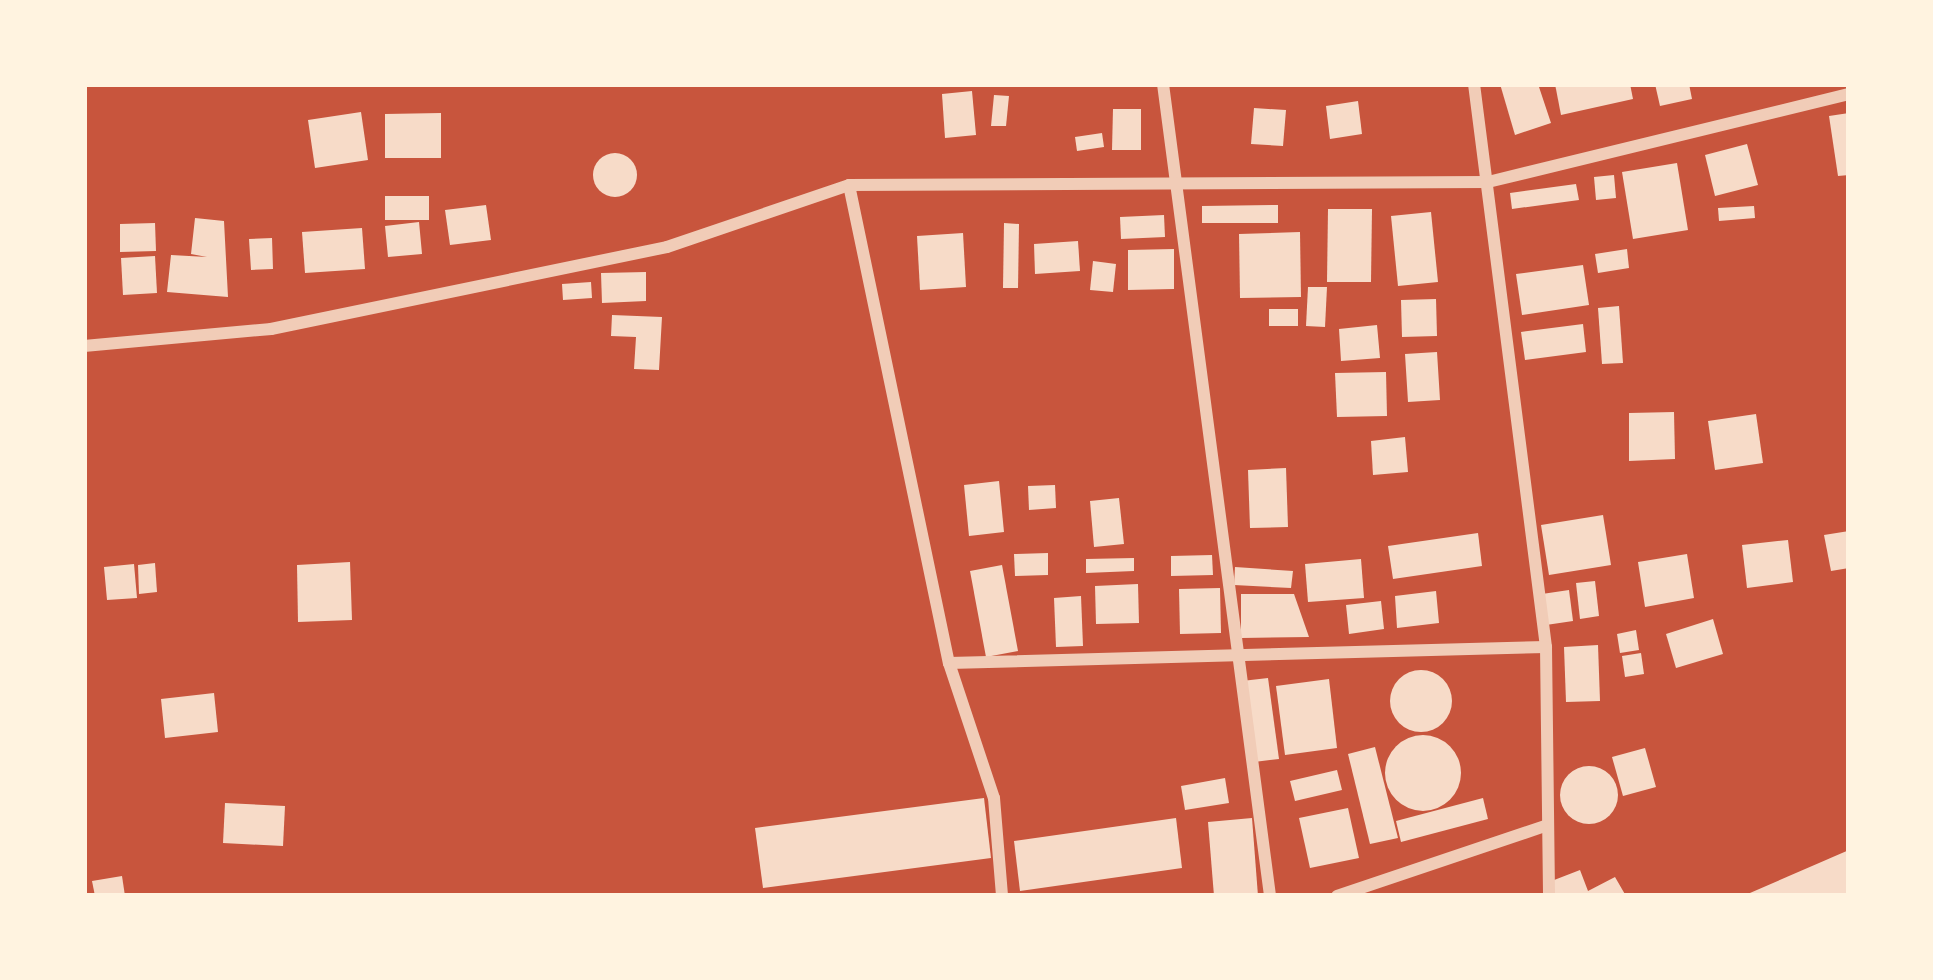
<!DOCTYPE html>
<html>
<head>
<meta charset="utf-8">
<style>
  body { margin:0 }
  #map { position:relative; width:1933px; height:980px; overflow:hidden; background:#c8553d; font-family:Quicksand,sans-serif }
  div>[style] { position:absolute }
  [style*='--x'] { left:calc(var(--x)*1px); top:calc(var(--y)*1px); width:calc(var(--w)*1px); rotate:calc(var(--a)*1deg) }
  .building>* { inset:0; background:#f7dbc8 }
  .round { border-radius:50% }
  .minor>* { height:12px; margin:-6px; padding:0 6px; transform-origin:6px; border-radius:6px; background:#f1ccb7 }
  span { translate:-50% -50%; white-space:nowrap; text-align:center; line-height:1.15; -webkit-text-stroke:9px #fff3e0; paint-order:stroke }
  .frame { position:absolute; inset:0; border:87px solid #fff3e0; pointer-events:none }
</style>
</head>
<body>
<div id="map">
  <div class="building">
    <div style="clip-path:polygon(1500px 84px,1538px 84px,1551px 123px,1515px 135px)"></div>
    <div style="clip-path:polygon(1555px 84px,1630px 84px,1633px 99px,1561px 115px)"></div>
    <div style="clip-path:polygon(1655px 84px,1689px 84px,1692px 99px,1660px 106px)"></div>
    <div style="clip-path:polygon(972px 91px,976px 135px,945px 138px,942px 94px)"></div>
    <div style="clip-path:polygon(994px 95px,1009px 96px,1006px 126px,991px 126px)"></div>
    <div style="clip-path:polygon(1358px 101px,1362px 134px,1330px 139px,1326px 106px)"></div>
    <div style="clip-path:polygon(1254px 108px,1286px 110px,1283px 146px,1251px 144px)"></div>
    <div style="clip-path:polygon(1113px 109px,1141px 109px,1141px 150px,1112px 150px)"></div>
    <div style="clip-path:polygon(361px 112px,368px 160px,315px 168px,308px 120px)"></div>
    <div style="clip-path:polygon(441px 113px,441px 158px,385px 158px,385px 114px)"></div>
    <div style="clip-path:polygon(1849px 113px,1849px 175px,1838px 176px,1829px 116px)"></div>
    <div style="clip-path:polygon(1102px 133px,1104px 147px,1077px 151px,1075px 137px)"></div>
    <div style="clip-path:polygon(1747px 144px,1758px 185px,1715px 196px,1705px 155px)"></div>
    <div class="round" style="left:593px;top:153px;width:44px;height:44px"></div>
    <div style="clip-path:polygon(1677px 163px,1688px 230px,1633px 239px,1622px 172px)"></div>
    <div style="clip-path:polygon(1614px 175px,1616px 198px,1596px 200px,1594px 177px)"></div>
    <div style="clip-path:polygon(1576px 184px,1579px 200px,1512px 209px,1510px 193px)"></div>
    <div style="clip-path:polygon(385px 196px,429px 196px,429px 220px,385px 220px)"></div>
    <div style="clip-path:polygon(486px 205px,491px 240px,450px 245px,445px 210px)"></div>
    <div style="clip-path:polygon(1278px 205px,1278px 223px,1202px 223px,1202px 206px)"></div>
    <div style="clip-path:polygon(1754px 206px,1755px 218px,1719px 221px,1718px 208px)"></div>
    <div style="clip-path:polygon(1328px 209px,1372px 209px,1371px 282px,1327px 282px)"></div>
    <div style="clip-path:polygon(1431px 212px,1438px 282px,1398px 286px,1391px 216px)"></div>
    <div style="clip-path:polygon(1164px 215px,1165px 237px,1121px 239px,1120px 217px)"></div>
    <div style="clip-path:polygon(195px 218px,224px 221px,228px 297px,167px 292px,171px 255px,207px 257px,191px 254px)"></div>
    <div style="clip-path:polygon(419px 222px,422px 254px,388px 257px,385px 226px)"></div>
    <div style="clip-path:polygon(155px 223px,156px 251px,120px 252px,120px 224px)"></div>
    <div style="clip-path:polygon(1004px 223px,1019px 224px,1018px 288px,1003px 288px)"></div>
    <div style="clip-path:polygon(362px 228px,365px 269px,305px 273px,302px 232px)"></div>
    <div style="clip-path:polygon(1300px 232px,1301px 297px,1240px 298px,1239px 234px)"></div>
    <div style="clip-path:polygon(963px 233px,966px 287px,920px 290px,917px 236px)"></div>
    <div style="clip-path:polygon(272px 238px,273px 269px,251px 270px,249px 239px)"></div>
    <div style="clip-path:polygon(1078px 241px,1080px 271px,1035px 274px,1034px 244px)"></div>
    <div style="clip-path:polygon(1174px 249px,1174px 289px,1128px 290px,1128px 250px)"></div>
    <div style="clip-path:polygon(1627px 249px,1629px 268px,1598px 273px,1595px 254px)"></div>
    <div style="clip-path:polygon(155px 256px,157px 293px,123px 295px,121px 258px)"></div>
    <div style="clip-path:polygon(1093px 261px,1116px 264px,1113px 292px,1090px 290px)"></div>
    <div style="clip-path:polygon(1583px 265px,1589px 305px,1522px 315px,1516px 274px)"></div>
    <div style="clip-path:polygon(646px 272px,646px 301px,602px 303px,601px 273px)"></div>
    <div style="clip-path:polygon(591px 282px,592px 298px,563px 300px,562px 284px)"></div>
    <div style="clip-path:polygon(1308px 287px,1327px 287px,1325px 327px,1306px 326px)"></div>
    <div style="clip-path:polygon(1436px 299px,1437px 336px,1402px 337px,1401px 300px)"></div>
    <div style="clip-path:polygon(1619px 306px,1623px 363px,1602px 364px,1598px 308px)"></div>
    <div style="clip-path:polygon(1269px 309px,1298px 309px,1298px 326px,1269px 326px)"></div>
    <div style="clip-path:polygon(612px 315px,662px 317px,659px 370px,634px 369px,636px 337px,611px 336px)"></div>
    <div style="clip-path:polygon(1583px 324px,1586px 352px,1525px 360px,1521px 332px)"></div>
    <div style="clip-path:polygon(1377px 325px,1380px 358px,1341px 361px,1339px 329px)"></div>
    <div style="clip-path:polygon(1437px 352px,1440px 400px,1408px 402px,1405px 354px)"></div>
    <div style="clip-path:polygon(1386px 372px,1387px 416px,1337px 417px,1335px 373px)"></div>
    <div style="clip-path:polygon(1674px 412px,1675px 459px,1629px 461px,1629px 413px)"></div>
    <div style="clip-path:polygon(1756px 414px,1763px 463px,1715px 470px,1708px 421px)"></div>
    <div style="clip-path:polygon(1405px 437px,1408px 472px,1373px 475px,1371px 441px)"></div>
    <div style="clip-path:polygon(1286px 468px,1288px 527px,1250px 528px,1248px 470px)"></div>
    <div style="clip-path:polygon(999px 481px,1004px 532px,969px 536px,964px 485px)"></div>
    <div style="clip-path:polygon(1055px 485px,1056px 508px,1029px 510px,1028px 486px)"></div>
    <div style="clip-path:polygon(1119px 498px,1124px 544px,1094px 547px,1090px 501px)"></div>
    <div style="clip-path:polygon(1603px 515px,1611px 565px,1549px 575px,1541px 525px)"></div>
    <div style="clip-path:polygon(1849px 531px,1849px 568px,1831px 571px,1824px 535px)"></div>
    <div style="clip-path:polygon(1478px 533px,1482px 566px,1393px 579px,1388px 546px)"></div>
    <div style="clip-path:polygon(1788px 540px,1793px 582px,1747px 588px,1742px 545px)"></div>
    <div style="clip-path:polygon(1048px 553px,1048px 575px,1015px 576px,1014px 554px)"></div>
    <div style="clip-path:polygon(1687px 554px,1694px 598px,1645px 607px,1638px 562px)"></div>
    <div style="clip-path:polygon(1212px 555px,1213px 575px,1171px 576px,1171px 556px)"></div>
    <div style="clip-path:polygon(1134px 558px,1134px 571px,1086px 573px,1086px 559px)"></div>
    <div style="clip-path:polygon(1361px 559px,1364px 598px,1308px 602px,1305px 564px)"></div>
    <div style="clip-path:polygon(350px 562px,352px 620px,298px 622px,297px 565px)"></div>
    <div style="clip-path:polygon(155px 563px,157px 592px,139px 594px,138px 565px)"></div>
    <div style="clip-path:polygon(134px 564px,137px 598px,107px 600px,104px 567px)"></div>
    <div style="clip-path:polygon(1002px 565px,1018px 651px,986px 657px,970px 571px)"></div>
    <div style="clip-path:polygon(1235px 567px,1293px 571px,1291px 588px,1234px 585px)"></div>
    <div style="clip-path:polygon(1595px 581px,1599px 616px,1580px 619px,1576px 583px)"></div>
    <div style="clip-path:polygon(1138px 584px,1139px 623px,1096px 624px,1095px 586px)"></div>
    <div style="clip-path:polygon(1220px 588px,1221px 633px,1180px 634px,1179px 589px)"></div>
    <div style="clip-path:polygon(1569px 590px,1573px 621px,1546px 625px,1542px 594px)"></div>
    <div style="clip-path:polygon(1436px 591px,1439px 623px,1397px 628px,1395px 596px)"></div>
    <div style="clip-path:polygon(1241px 594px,1294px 594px,1309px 637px,1241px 638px)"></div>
    <div style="clip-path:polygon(1081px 596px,1083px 646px,1056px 647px,1054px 598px)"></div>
    <div style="clip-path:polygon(1381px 601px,1384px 629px,1349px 634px,1346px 605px)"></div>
    <div style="clip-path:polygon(1713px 619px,1723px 654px,1676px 668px,1666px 634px)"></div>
    <div style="clip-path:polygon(1636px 630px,1639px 650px,1620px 653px,1617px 634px)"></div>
    <div style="clip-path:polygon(1598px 645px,1600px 701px,1566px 702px,1564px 647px)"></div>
    <div style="clip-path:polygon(1641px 653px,1644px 674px,1625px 677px,1622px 656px)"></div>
    <div class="round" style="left:1390px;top:670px;width:62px;height:62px"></div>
    <div style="clip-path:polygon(1268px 678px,1279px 759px,1254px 762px,1242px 681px)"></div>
    <div style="clip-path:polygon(1329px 679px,1337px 748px,1285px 755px,1276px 686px)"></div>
    <div style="clip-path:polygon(214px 693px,218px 732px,165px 738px,161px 699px)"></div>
    <div class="round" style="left:1385px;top:735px;width:76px;height:76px"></div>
    <div style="clip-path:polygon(1375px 747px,1398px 838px,1370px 844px,1348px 754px)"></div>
    <div style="clip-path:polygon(1645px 748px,1656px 787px,1623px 796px,1612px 757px)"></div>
    <div class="round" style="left:1560px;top:766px;width:58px;height:58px"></div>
    <div style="clip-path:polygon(1337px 770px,1342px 790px,1295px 801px,1290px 781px)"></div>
    <div style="clip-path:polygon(1225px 778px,1229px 803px,1185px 810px,1181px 786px)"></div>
    <div style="clip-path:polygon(984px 798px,991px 858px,763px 888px,755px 828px)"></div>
    <div style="clip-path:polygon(1483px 798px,1488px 819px,1401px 842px,1396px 821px)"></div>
    <div style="clip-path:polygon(225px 803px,285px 806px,283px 846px,223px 843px)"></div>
    <div style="clip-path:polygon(1348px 808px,1359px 858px,1310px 868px,1299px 818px)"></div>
    <div style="clip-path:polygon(1176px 818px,1182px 868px,1020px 891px,1014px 841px)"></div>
    <div style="clip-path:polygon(1252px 818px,1258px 896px,1214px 896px,1208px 822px)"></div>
    <div style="clip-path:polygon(1849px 850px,1849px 896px,1743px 896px)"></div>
    <div style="clip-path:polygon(1580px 870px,1588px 891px,1615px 877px,1626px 896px,1555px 896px,1549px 882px)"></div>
    <div style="clip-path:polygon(122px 876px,125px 896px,95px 896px,92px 881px)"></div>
  </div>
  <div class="minor">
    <div style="--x:1163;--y:84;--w:819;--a:82.49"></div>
    <div style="--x:1474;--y:84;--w:568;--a:82.71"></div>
    <div style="--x:1546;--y:647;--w:249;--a:89.3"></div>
    <div style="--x:849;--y:185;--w:488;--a:78.2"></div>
    <div style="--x:949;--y:663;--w:142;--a:71.6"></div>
    <div style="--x:994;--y:798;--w:98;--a:85.3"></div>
    <div style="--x:84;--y:346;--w:188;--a:-5.2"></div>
    <div style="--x:271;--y:329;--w:404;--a:-11.7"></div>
    <div style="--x:667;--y:247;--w:192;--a:-18.8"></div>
    <div style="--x:849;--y:185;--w:639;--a:-0.27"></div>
    <div style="--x:1488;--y:182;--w:372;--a:-13.7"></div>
    <div style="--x:949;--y:663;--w:597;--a:-1.54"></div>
    <div style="--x:1337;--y:896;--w:219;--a:-18.6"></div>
  </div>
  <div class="frame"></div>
</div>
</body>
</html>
